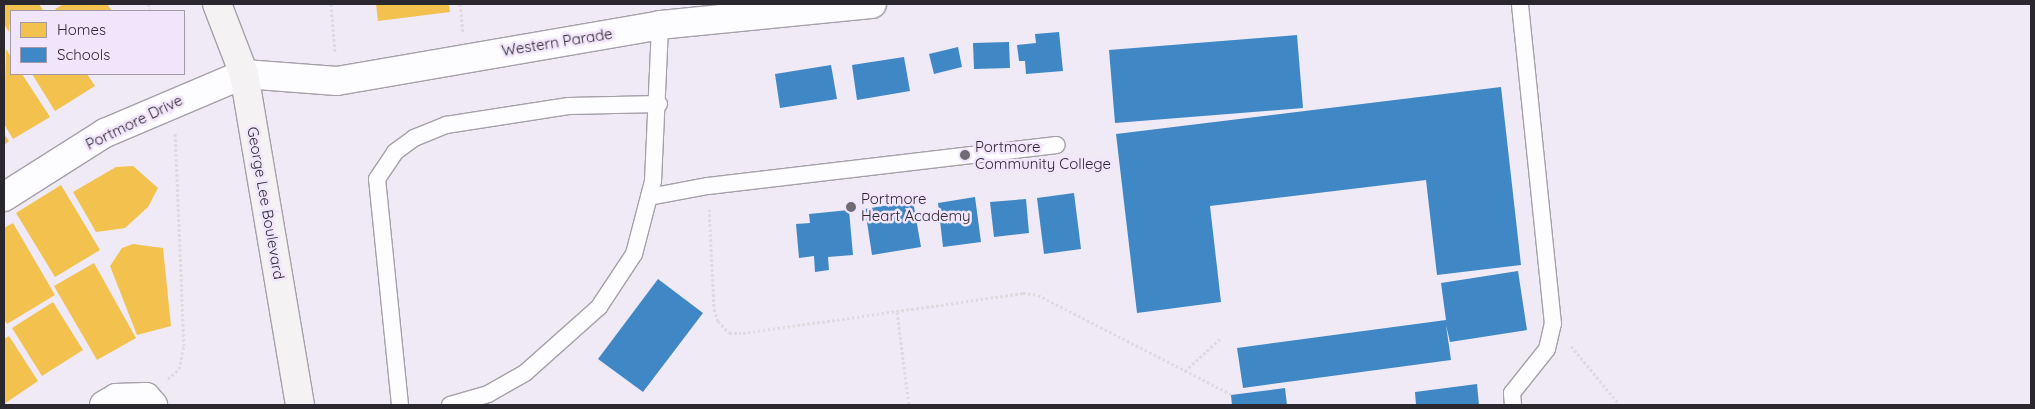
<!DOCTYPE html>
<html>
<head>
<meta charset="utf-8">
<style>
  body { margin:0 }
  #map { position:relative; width:2035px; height:409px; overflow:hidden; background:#f0eaf6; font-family:Quicksand,sans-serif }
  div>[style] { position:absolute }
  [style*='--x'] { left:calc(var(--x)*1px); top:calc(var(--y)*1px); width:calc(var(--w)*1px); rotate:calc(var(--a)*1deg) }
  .homes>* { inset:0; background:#f2c14e }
  .schools>* { inset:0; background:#3f88c5 }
  .path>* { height:3px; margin-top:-1.5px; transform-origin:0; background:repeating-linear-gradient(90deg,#dcdbdf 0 2.5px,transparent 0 5px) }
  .roads { filter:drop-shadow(1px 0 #a5a0a9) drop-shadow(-1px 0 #a5a0a9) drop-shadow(0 1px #a5a0a9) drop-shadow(0 -1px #a5a0a9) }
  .service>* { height:16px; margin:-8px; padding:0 8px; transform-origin:8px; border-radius:8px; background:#fdfcfe }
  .minor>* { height:28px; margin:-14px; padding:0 14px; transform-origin:14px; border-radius:14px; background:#fdfcfe }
  .tertiary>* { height:28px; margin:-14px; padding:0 14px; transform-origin:14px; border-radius:14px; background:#fdfcfe }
  .secondary>* { height:28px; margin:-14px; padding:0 14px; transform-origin:14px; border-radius:14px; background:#f5f2f3 }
  .dots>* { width:14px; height:14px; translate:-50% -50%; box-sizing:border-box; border:2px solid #f1e5fb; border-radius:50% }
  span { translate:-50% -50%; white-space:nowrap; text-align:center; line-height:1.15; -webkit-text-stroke:5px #f1e5fb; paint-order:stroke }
  .street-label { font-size:15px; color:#2b272f }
  .poi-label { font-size:15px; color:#2b272f }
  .left { translate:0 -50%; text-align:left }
  .frame { position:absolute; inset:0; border:5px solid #2b272f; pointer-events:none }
  .legend { position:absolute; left:10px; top:10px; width:175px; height:65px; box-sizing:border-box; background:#f1e5fb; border:1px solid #a299a9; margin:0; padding:6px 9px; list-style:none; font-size:15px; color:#2b272f }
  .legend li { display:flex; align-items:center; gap:10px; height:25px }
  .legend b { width:25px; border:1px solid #a299a9 }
</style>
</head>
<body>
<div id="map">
  <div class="homes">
    <div style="clip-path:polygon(4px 4px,39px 4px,43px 10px,11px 11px,9px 32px,4px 24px)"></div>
    <div style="clip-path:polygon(64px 4px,107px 4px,112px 11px,57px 11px,55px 9px)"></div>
    <div style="clip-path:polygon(376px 4px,449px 4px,450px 12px,378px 21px)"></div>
    <div style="clip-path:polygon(6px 49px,11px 57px,11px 74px,22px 74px,50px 117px,13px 139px,4px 124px)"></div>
    <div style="clip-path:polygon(32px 74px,87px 74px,95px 86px,55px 111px)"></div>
    <div style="clip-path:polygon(4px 134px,9px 141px,4px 145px)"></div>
    <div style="clip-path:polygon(133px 166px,158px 188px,148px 207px,125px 228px,96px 232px,73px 192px,116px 167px)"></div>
    <div style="clip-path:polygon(61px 185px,100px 250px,55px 277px,16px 213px)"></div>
    <div style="clip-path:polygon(13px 223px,55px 295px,7px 324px,4px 319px,4px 228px)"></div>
    <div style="clip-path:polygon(133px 244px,163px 248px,171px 326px,137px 335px,110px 266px,122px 248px)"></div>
    <div style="clip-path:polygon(94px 263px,136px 338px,97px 360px,54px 286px)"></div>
    <div style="clip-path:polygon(53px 302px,83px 350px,42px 376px,12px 328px)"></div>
    <div style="clip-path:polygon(9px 336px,38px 381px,4px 404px,4px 339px)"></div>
  </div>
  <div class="schools">
    <div style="clip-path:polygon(1059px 32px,1063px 71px,1026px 74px,1025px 61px,1019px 61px,1017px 45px,1036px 43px,1035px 34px)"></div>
    <div style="clip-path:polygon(1297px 35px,1303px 108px,1115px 123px,1109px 50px)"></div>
    <div style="clip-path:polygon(1009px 42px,1010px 68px,974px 69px,973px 43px)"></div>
    <div style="clip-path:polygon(958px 47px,962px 67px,934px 74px,929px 54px)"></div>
    <div style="clip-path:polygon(904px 57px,910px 91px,857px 100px,852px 65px)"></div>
    <div style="clip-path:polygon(831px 65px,837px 99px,780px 108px,775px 74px)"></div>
    <div style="clip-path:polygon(1501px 87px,1521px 265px,1437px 275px,1426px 180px,1210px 206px,1221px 302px,1137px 313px,1116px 134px)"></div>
    <div style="clip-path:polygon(1074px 193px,1081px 249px,1044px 254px,1037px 198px)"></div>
    <div style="clip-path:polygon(975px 197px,981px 242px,943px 247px,938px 203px)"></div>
    <div style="clip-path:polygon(1026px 199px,1029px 233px,994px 237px,990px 202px)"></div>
    <div style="clip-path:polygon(913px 201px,921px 247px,872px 255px,865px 209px)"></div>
    <div style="clip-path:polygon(849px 210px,853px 255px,828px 257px,829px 270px,815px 272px,814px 256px,799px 258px,796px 224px,810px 223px,809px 214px)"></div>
    <div style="clip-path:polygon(1518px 271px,1527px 330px,1450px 342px,1446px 325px,1451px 360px,1243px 388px,1237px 348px,1446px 320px,1441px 283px)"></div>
    <div style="clip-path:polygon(658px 279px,703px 313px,643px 392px,598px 359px)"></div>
    <div style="clip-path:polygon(1477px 384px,1479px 405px,1416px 405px,1415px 392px)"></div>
    <div style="clip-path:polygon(1285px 388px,1287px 405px,1232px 405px,1231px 395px)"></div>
  </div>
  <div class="path">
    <div style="--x:148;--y:4;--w:7;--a:74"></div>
    <div style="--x:331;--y:4;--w:49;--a:85.3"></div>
    <div style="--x:460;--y:4;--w:28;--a:84"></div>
    <div style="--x:709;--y:209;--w:100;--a:87.1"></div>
    <div style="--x:714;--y:309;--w:13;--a:72"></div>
    <div style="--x:718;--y:321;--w:16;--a:47"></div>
    <div style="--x:729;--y:333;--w:14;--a:0"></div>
    <div style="--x:743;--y:333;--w:283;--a:-8.1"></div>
    <div style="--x:1023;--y:293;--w:15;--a:8"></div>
    <div style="--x:1038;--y:295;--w:217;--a:27.2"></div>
    <div style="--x:897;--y:312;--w:94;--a:82.6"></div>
    <div style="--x:1571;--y:346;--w:77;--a:50.3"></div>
    <div style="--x:1185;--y:371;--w:49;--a:-42.5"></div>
    <div style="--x:168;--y:379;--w:15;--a:-42"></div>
    <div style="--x:179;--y:369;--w:24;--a:-78"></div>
    <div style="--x:184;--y:346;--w:213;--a:-92.4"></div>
  </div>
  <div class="roads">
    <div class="service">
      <div style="--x:649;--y:197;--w:60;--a:-10.6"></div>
      <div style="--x:708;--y:186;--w:351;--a:-6.7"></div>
      <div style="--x:400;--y:405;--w:227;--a:-95.8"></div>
      <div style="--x:377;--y:179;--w:32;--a:-56"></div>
      <div style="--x:395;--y:152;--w:24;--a:-36"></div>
      <div style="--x:414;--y:138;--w:35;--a:-22"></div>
      <div style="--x:446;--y:125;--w:124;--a:-8.8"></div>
      <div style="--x:569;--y:106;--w:90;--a:-1.3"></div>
      <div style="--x:450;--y:405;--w:40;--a:-16"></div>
      <div style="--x:488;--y:394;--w:43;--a:-29.6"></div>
      <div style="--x:525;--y:373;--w:99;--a:-41.7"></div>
      <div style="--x:599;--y:307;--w:64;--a:-56.6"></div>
      <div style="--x:634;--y:254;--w:75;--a:-75.4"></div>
      <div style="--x:653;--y:181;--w:156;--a:-87.4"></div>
      <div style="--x:1513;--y:405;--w:12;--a:-95"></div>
      <div style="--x:1512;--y:393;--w:56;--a:-51.5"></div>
      <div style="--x:1547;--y:349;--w:26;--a:-77"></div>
      <div style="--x:1553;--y:324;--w:322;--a:-95.9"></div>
    </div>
    <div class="minor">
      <div style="--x:244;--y:74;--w:93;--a:4.3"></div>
      <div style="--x:337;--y:81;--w:328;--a:-9.8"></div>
      <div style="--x:660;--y:25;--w:213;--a:-5.7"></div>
      <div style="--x:104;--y:405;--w:14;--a:-30"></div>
      <div style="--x:116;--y:398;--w:30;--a:-2"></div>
      <div style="--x:146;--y:397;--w:11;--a:49"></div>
    </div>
    <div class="tertiary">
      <div style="--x:4;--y:197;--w:120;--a:-32.4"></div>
      <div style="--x:105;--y:133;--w:151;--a:-23"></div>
    </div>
    <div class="secondary">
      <div style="--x:217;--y:4;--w:75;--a:68.9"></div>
      <div style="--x:244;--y:74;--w:336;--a:80.4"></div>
    </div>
  </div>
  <div class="dots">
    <div style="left:965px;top:155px;background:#706b75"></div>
    <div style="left:851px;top:207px;background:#706b75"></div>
  </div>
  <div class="street-label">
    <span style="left:557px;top:42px;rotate:-9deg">Western Parade</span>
    <span style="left:134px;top:122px;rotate:-26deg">Portmore Drive</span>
    <span style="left:266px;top:203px;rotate:80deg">George Lee Boulevard</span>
  </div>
  <div class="poi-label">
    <span class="left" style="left:975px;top:155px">Portmore<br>Community College</span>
    <span class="left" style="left:861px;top:207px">Portmore<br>Heart Academy</span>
  </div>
  <div class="frame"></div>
  <ul class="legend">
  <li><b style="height:14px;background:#f2c14e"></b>Homes</li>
  <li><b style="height:14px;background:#3f88c5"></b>Schools</li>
  </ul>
</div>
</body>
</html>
